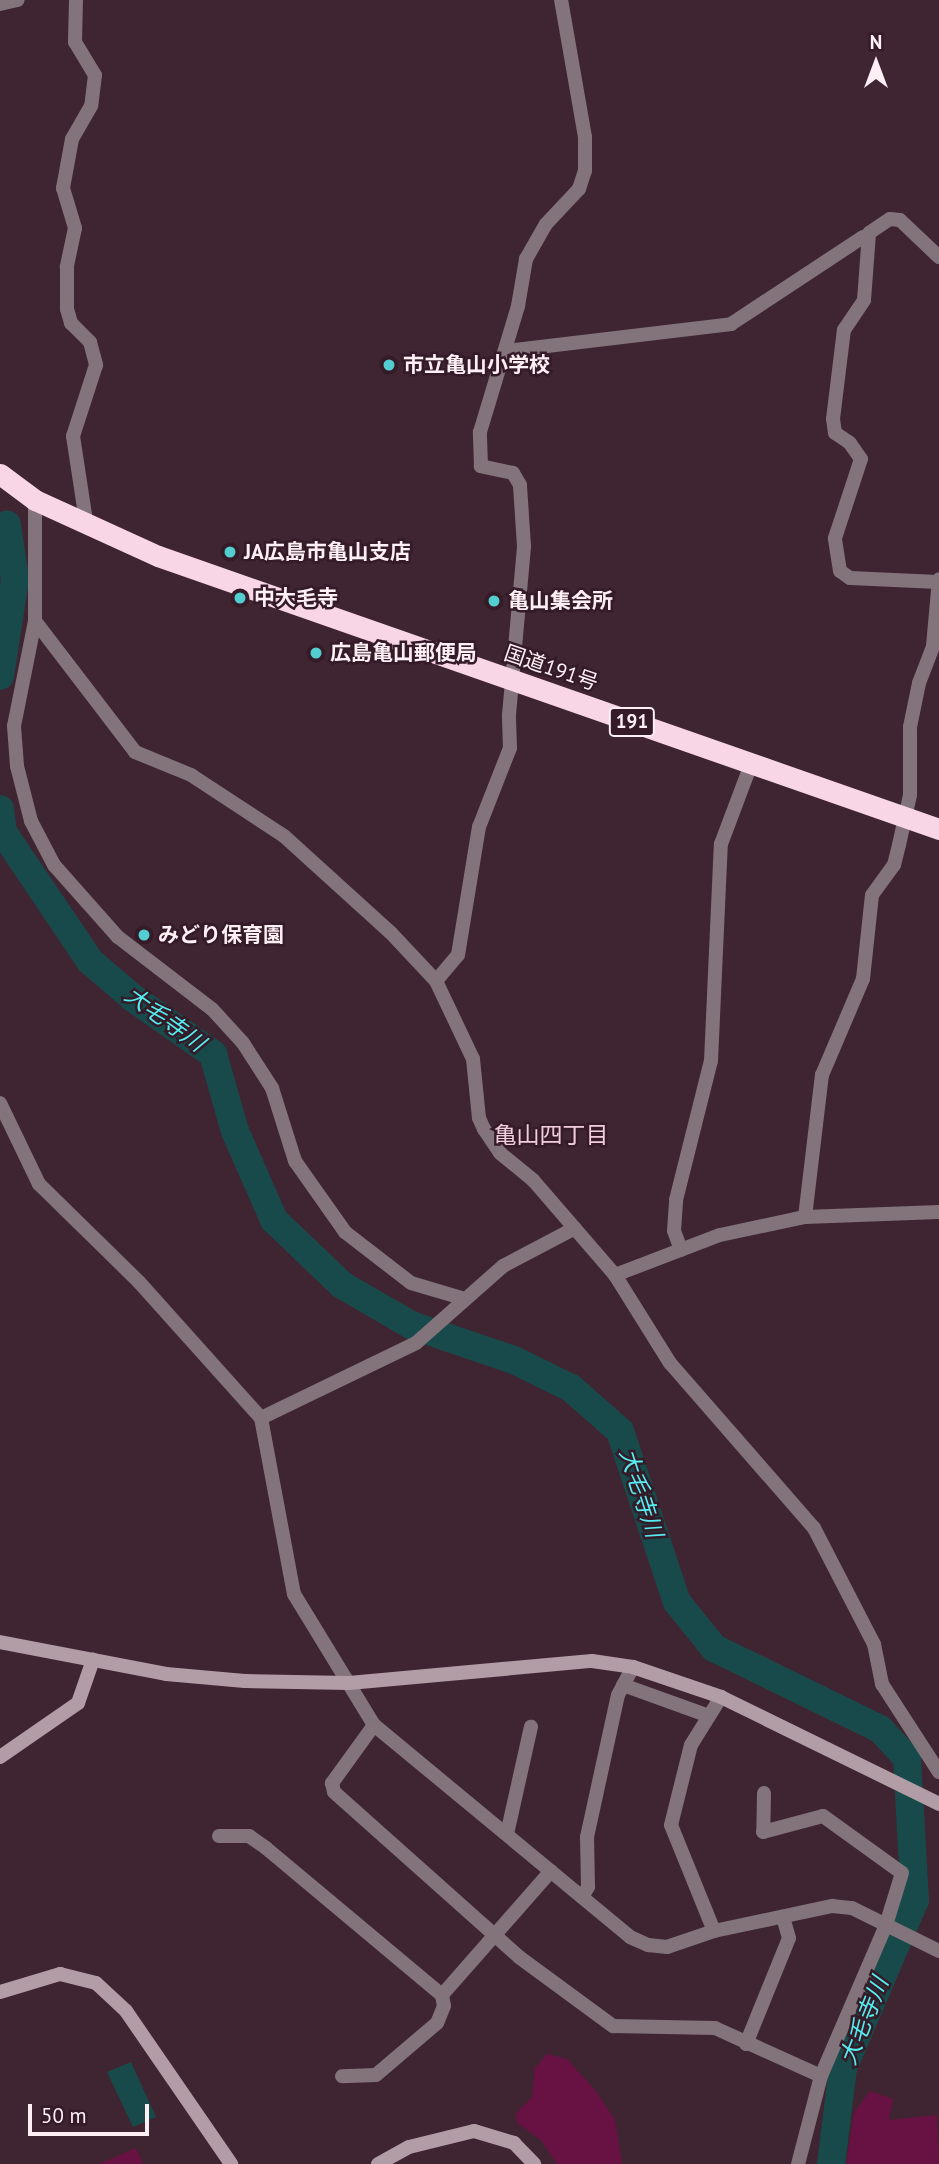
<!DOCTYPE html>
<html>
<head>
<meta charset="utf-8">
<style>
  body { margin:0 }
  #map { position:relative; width:939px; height:2164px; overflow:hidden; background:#3f2531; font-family:"PT Sans","Noto Sans JP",sans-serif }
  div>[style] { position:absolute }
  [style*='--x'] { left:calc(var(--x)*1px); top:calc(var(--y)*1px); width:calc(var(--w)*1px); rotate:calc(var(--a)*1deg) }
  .green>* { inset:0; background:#681244 }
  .water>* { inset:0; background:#194a4b }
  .river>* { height:28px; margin:-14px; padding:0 14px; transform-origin:14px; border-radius:14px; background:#194a4b }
  .street>* { height:14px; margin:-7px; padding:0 7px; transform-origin:7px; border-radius:7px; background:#82747a }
  .secondary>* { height:14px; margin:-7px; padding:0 7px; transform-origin:7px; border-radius:7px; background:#b29ca5 }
  .highway>* { height:21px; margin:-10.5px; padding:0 10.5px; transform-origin:10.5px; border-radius:10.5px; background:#f9d6e5 }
  .dots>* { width:19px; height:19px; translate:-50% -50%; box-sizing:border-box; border:4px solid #341b27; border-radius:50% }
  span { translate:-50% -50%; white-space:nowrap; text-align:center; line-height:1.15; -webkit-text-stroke:5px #341b27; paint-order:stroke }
  .shield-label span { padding:2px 5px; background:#341b27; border:2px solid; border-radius:5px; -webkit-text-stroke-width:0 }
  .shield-label { font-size:19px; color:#feeff5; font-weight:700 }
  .poi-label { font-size:21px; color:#feeff5; font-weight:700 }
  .left { translate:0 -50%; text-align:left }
  .street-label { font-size:21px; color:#feeff5 }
  .water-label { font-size:23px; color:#53edf0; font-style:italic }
  .neighbourhood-label { font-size:23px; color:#f0cddc }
  .north { position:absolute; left:841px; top:28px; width:70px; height:70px; -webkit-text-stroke:5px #341b27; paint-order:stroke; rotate:0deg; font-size:19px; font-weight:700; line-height:28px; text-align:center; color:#feeff5 }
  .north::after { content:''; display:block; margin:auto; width:24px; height:32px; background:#feeff5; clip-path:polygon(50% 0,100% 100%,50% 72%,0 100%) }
  .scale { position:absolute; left:28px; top:2104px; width:121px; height:32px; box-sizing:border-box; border:4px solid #feeff5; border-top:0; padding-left:9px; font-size:21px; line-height:24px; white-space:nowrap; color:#feeff5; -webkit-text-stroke:5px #341b27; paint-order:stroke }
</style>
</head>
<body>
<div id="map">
  <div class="green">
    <div style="clip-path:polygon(547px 2054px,567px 2059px,596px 2091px,615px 2120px,622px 2164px,557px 2164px,541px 2140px,517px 2123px,516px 2113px,532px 2097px,535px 2068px)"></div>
    <div style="clip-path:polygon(870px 2091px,893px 2099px,889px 2120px,937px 2115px,939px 2164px,846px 2164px,854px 2113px)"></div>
    <div style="clip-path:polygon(136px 2148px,143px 2164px,99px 2164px)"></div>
  </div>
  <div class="water">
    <div style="clip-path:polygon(131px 2062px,156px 2117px,133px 2127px,107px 2072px)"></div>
  </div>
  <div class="river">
    <div style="--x:0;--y:676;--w:98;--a:-81.2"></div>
    <div style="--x:15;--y:579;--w:55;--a:-98.4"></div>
    <div style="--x:0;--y:809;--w:23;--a:83"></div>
    <div style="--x:3;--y:832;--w:156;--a:56"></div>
    <div style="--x:90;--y:961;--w:57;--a:40.7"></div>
    <div style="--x:133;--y:998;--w:98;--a:35"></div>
    <div style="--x:213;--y:1054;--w:80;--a:74.1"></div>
    <div style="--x:235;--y:1131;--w:97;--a:66.3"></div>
    <div style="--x:274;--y:1220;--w:94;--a:43.7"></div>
    <div style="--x:342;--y:1285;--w:80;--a:30.1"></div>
    <div style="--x:411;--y:1325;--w:109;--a:18.8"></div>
    <div style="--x:514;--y:1360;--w:64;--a:26.2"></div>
    <div style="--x:571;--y:1388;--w:65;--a:41.3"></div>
    <div style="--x:620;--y:1431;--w:180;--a:71.6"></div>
    <div style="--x:677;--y:1602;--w:59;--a:51.2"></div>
    <div style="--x:714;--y:1648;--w:185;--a:26"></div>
    <div style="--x:880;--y:1729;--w:40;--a:47"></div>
    <div style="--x:907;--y:1758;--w:142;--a:86.8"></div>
    <div style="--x:915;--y:1900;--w:183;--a:113.2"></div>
    <div style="--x:843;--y:2068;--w:97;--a:97.1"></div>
  </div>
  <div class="street">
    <div style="--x:76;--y:0;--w:42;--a:91.4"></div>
    <div style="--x:75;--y:42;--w:39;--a:59"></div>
    <div style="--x:95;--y:75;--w:31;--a:97"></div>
    <div style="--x:91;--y:106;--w:38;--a:120"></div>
    <div style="--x:72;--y:139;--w:50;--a:100.4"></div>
    <div style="--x:63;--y:188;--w:42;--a:73.3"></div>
    <div style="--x:75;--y:228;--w:40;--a:102"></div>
    <div style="--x:67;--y:267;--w:42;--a:90"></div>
    <div style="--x:67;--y:309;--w:15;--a:74"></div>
    <div style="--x:71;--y:323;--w:27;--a:45"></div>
    <div style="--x:90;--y:342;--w:24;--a:75"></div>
    <div style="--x:96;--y:365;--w:75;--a:107.9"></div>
    <div style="--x:73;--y:436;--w:92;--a:81.3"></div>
    <div style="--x:0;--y:4;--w:18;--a:-13"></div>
    <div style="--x:506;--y:351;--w:227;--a:-6.8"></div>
    <div style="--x:731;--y:324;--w:158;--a:-33.4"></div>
    <div style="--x:35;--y:500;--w:121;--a:90"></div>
    <div style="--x:35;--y:621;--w:165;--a:52.6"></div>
    <div style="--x:135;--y:752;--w:61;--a:22.3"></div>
    <div style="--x:191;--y:775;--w:111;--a:33.3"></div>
    <div style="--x:284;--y:836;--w:144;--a:42.2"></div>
    <div style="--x:391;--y:933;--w:66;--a:46.8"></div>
    <div style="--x:436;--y:981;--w:86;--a:64.6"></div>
    <div style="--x:473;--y:1059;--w:59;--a:84.2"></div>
    <div style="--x:479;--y:1118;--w:12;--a:66"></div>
    <div style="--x:484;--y:1129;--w:29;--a:56"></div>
    <div style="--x:500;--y:1153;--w:43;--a:39.3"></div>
    <div style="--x:533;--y:1180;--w:125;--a:49.2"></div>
    <div style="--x:615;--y:1275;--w:104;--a:58"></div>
    <div style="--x:670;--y:1363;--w:219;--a:48.9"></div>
    <div style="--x:814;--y:1528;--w:131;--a:62.7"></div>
    <div style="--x:874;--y:1644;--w:41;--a:78.7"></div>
    <div style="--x:882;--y:1684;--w:105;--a:57.1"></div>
    <div style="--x:938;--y:582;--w:88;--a:-177.4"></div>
    <div style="--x:850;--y:578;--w:12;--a:-145"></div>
    <div style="--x:840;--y:571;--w:33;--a:-99"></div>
    <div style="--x:835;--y:538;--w:83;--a:-71.8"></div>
    <div style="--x:861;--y:459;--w:19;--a:-125"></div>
    <div style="--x:850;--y:443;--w:18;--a:-146"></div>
    <div style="--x:835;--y:433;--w:14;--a:-98"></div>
    <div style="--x:833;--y:419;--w:90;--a:-83"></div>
    <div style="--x:844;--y:330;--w:36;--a:-56"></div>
    <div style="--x:864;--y:300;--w:67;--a:-85.7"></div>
    <div style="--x:869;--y:233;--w:25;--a:-34"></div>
    <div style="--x:890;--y:219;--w:10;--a:6"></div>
    <div style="--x:900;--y:220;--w:54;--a:43.5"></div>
    <div style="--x:35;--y:621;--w:107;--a:101.3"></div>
    <div style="--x:14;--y:726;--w:40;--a:85.7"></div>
    <div style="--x:17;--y:766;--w:57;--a:75.7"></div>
    <div style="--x:31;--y:821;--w:50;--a:62.4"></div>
    <div style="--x:54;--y:865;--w:96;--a:48.4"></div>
    <div style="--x:118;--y:937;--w:118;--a:37.5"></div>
    <div style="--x:212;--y:1009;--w:46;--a:47.6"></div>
    <div style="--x:243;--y:1043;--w:54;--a:57.2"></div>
    <div style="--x:272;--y:1088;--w:77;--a:72.5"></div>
    <div style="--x:295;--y:1161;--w:87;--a:54.8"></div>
    <div style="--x:345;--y:1232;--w:83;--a:37.7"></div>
    <div style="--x:411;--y:1283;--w:56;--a:16.5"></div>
    <div style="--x:436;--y:981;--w:34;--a:-50"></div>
    <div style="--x:458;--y:955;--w:130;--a:-80.7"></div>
    <div style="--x:479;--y:827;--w:85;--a:-68.6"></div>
    <div style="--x:510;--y:748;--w:33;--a:-92"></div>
    <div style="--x:509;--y:715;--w:170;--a:-84.9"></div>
    <div style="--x:524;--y:546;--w:61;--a:-93.8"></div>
    <div style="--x:520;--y:485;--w:14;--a:-120"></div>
    <div style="--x:513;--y:473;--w:33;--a:-168"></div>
    <div style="--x:481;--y:466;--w:34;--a:-92"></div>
    <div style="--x:480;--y:432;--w:132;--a:-73.2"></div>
    <div style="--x:518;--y:306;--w:48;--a:-80.3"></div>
    <div style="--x:526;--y:259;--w:40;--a:-60.3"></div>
    <div style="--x:546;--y:224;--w:48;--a:-46.7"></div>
    <div style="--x:579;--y:189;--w:19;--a:-72"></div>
    <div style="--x:585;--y:171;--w:34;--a:-90"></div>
    <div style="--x:585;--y:137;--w:139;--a:-99.9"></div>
    <div style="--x:0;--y:1103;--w:90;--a:64.3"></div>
    <div style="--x:39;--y:1184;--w:140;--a:44.4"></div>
    <div style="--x:139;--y:1282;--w:183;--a:48.1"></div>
    <div style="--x:261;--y:1418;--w:179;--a:79.4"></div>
    <div style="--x:294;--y:1594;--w:153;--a:58.6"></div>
    <div style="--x:374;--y:1725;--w:332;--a:39.6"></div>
    <div style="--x:630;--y:1937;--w:20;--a:24"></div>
    <div style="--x:648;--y:1945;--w:19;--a:6"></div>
    <div style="--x:667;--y:1947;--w:50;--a:-18.8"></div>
    <div style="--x:714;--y:1931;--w:121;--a:-12"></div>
    <div style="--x:832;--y:1906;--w:20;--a:6"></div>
    <div style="--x:852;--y:1908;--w:97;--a:26.3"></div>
    <div style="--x:805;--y:1217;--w:143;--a:-83.2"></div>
    <div style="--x:822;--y:1075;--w:104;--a:-66.9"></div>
    <div style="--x:863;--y:979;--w:84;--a:-83.9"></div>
    <div style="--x:872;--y:895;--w:37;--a:-54"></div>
    <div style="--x:894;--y:865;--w:21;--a:-76"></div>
    <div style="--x:899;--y:845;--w:51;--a:-77.6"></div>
    <div style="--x:910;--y:795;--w:68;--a:-90"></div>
    <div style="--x:910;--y:727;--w:45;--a:-78.4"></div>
    <div style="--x:919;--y:683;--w:40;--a:-69"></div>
    <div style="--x:933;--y:646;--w:67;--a:-84.9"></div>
    <div style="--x:681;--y:1250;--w:20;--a:-110"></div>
    <div style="--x:674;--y:1231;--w:31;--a:-86"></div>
    <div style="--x:676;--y:1200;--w:143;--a:-75.9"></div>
    <div style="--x:711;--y:1061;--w:217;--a:-87.4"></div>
    <div style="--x:721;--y:844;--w:85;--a:-69.4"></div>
    <div style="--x:615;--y:1275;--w:112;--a:-20.9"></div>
    <div style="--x:720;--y:1235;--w:87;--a:-12"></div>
    <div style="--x:805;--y:1217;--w:134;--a:-2.1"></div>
    <div style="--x:261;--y:1418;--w:172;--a:-25.8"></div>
    <div style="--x:416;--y:1343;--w:116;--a:-41.5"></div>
    <div style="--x:503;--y:1266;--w:81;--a:-27.8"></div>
    <div style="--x:623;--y:1685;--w:91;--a:19.8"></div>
    <div style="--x:374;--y:1725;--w:72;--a:125.9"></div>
    <div style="--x:332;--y:1783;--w:9;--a:77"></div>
    <div style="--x:334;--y:1792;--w:248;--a:41.7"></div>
    <div style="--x:519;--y:1957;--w:117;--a:36.3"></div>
    <div style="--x:613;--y:2026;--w:102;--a:1.1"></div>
    <div style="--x:715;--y:2028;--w:116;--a:24.4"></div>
    <div style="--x:764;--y:1793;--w:39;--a:91"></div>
    <div style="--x:763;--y:1832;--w:62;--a:-14.9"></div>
    <div style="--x:823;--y:1816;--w:97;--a:35.8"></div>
    <div style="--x:902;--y:1873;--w:54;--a:107.1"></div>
    <div style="--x:886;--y:1925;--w:164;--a:113.3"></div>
    <div style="--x:821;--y:2076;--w:91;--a:104.6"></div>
    <div style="--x:507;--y:1834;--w:110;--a:-77.4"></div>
    <div style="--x:219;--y:1836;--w:30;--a:0"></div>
    <div style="--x:249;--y:1836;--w:21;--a:35"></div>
    <div style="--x:266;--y:1848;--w:229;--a:39.9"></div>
    <div style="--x:442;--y:1995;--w:11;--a:80"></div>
    <div style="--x:444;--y:2006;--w:18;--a:112"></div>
    <div style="--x:437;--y:2023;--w:80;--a:139.6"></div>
    <div style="--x:376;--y:2075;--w:34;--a:178"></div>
    <div style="--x:582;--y:1897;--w:12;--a:-59"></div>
    <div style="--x:588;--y:1887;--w:50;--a:-91.1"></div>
    <div style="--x:587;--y:1837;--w:145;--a:-77.7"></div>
    <div style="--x:618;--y:1695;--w:32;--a:-62"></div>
    <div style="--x:714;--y:1931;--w:114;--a:-112.1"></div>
    <div style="--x:671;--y:1825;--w:82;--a:-76"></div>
    <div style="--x:691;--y:1745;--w:57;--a:-58"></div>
    <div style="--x:442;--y:1995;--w:165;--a:-48.7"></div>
    <div style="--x:746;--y:2044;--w:114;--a:-67.9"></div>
    <div style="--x:789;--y:1938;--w:22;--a:-106"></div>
  </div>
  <div class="secondary">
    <div style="--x:0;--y:1642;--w:169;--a:10.9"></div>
    <div style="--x:166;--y:1674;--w:79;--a:5.1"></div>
    <div style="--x:245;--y:1681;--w:104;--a:1.1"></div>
    <div style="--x:349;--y:1683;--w:244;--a:-5.2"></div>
    <div style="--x:592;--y:1661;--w:41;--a:8.3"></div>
    <div style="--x:633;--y:1667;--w:93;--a:18.8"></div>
    <div style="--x:721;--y:1697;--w:243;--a:26.1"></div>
    <div style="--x:0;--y:1757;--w:95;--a:-34.7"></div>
    <div style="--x:78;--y:1703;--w:46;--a:-70.8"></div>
    <div style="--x:0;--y:1992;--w:63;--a:-16.7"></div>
    <div style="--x:60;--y:1974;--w:37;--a:14"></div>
    <div style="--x:96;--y:1983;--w:41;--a:43"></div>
    <div style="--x:126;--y:2011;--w:186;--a:55.5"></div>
    <div style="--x:378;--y:2164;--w:35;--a:-29"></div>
    <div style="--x:409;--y:2147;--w:67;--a:-13.8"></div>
    <div style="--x:474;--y:2131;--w:42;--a:16.7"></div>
    <div style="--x:514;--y:2143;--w:29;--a:46"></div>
  </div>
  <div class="highway">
    <div style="--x:0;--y:474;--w:44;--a:36.6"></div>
    <div style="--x:35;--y:500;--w:135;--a:24.5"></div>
    <div style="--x:158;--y:556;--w:827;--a:19.27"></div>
  </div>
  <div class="dots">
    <div style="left:389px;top:365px;background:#52cdd0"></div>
    <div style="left:230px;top:552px;background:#52cdd0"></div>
    <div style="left:240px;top:598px;background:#52cdd0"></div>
    <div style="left:494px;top:601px;background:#52cdd0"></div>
    <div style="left:316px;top:653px;background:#52cdd0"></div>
    <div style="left:144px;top:935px;background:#52cdd0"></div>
  </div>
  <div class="shield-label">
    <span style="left:632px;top:722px">191</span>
  </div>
  <div class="poi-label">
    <span class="left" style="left:403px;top:365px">市立亀山小学校</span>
    <span class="left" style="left:244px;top:552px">JA広島市亀山支店</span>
    <span class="left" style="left:254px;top:598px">中大毛寺</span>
    <span class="left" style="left:508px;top:601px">亀山集会所</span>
    <span class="left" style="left:330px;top:653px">広島亀山郵便局</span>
    <span class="left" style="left:158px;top:935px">みどり保育園</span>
  </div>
  <div class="street-label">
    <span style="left:551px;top:668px;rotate:19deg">国道191号</span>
  </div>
  <div class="water-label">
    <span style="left:165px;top:1019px;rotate:36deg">大毛寺川</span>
    <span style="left:641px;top:1493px;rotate:72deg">大毛寺川</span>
    <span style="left:864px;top:2021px;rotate:-68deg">大毛寺川</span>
  </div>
  <div class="neighbourhood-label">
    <span style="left:551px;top:1135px">亀山四丁目</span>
  </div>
  <div class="north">N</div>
  <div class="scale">50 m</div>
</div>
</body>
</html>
